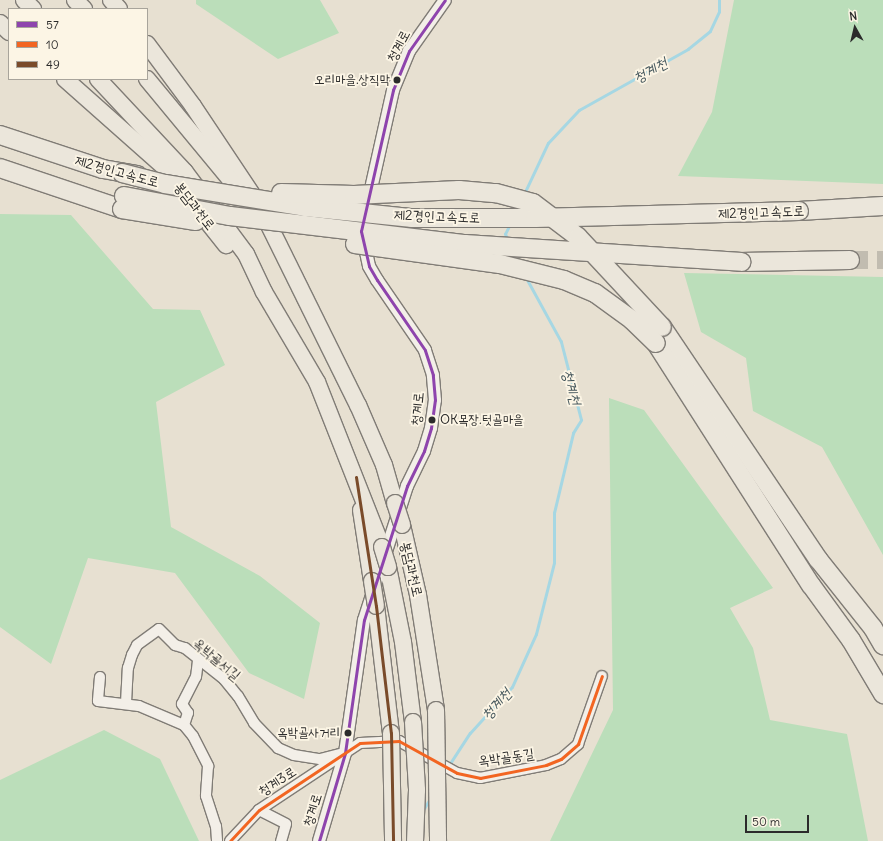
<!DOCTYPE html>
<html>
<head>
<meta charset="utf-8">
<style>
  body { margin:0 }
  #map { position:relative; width:883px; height:841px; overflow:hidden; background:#e7e0d1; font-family:Delius,"Poor Story",sans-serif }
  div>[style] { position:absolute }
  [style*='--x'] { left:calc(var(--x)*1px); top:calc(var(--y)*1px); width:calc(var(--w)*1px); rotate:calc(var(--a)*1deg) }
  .green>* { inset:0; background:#bbdeba }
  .stream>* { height:2.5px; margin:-1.25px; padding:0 1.25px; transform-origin:1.25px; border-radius:1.25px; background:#a6d7e3 }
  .motorway-tunnel>* { height:18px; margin-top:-9px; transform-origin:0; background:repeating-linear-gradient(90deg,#c1bcb0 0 18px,transparent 0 27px) }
  .roads { filter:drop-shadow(1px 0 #807c76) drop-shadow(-1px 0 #807c76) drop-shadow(0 1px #807c76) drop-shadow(0 -1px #807c76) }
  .minor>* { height:10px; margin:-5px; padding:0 5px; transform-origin:5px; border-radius:5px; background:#f3efe8 }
  .tertiary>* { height:12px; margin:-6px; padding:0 6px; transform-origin:6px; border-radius:6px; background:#f3efe8 }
  .trunk>* { height:16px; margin:-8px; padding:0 8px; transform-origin:8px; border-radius:8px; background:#ebe6db }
  .motorway>* { height:18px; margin:-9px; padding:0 9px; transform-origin:9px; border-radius:9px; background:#ebe6db }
  .bridges { filter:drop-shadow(1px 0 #807c76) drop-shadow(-1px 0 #807c76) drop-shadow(0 1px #807c76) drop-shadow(0 -1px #807c76) }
  .trunk-bridge>* { height:16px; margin:-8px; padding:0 8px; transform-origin:8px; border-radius:8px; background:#ebe6db }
  .motorway-bridge>* { height:18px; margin:-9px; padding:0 9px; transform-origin:9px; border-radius:9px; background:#ebe6db }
  .bus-1>* { height:3px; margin:-1.5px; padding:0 1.5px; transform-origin:1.5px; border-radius:1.5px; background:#8e44ad }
  .bus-2>* { height:3px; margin:-1.5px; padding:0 1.5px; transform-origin:1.5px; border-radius:1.5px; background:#f26522 }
  .bus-3>* { height:3px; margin:-1.5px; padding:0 1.5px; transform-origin:1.5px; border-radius:1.5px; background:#7a4b2a }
  .dots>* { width:11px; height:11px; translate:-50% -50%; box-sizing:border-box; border:2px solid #fcf5e5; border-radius:50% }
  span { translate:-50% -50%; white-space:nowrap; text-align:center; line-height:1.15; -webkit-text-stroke:3.5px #fcf5e5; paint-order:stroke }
  .bus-label { font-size:13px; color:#2b2b2b }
  .right { translate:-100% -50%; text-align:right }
  .left { translate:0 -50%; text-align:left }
  .street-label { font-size:14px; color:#2b2b2b }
  .water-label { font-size:15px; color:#43555b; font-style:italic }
  .legend { position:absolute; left:8px; top:8px; width:140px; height:72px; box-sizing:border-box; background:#fcf5e5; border:1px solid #a8a49b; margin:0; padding:5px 7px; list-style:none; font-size:12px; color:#2b2b2b }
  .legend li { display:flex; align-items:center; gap:8px; height:20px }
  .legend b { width:20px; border:1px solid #a8a49b }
  .north { position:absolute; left:835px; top:8px; width:40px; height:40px; -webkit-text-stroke:3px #fcf5e5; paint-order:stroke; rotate:352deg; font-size:11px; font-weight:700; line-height:16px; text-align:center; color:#2b2b2b }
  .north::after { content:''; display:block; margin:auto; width:14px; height:18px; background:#2b2b2b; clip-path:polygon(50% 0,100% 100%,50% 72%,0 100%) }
  .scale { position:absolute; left:745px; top:815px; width:64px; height:18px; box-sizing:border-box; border:2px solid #2b2b2b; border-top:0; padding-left:5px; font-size:12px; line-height:14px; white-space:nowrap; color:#2b2b2b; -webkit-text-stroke:3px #fcf5e5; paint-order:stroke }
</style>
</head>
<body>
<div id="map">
  <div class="green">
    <div style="clip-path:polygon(196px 0,320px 0,339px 33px,278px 59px,196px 4px)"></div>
    <div style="clip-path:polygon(734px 0,883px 0,883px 184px,678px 176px,712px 112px)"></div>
    <div style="clip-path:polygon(0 214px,71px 215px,153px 309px,200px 310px,225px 365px,156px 402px,171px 527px,260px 576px,320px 623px,304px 699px,249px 673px,175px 573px,88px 558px,51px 664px,0 627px)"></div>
    <div style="clip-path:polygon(684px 273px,883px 277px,883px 555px,822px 447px,753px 411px,746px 358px,701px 332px)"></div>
    <div style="clip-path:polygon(609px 398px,644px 410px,773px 588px,730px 608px,753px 648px,770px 720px,847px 734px,868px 841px,550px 841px,613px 710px)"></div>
    <div style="clip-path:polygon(104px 730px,160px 759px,199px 841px,0 841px,0 780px)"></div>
  </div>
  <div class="stream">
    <div style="--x:524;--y:194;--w:56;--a:-64.8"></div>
    <div style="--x:548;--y:143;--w:45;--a:-46.8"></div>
    <div style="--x:579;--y:110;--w:125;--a:-29.2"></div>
    <div style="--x:688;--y:49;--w:28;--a:-39"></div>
    <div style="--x:710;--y:31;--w:21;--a:-65"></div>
    <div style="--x:719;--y:12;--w:12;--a:-90"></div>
    <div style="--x:507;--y:239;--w:5;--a:-112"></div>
    <div style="--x:505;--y:234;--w:9;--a:-63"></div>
    <div style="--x:449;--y:765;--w:38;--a:-57"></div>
    <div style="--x:470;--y:733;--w:62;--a:-47.6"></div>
    <div style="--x:512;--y:687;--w:58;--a:-65.6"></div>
    <div style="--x:536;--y:634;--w:73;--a:-75.8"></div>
    <div style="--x:554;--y:563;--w:50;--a:-90"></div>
    <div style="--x:554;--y:513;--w:82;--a:-76.6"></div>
    <div style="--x:573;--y:433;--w:15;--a:-58"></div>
    <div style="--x:581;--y:420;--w:81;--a:-104.4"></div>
    <div style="--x:561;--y:342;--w:73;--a:-118.7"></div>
    <div style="--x:423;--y:810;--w:15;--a:-58"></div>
  </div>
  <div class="motorway-tunnel">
    <div style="--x:850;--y:260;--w:33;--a:0"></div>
  </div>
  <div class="roads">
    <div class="minor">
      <div style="--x:100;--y:677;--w:24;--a:95"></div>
      <div style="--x:98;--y:701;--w:41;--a:7"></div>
      <div style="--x:139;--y:706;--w:49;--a:22.9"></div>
      <div style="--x:184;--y:725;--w:14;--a:51"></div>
      <div style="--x:193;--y:736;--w:34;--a:63"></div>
      <div style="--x:208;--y:766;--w:30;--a:94"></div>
      <div style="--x:206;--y:796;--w:32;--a:72"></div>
      <div style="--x:216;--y:826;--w:15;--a:86"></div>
      <div style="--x:126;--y:703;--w:35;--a:-87"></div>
      <div style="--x:128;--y:668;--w:14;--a:-73"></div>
      <div style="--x:132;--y:655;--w:11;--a:-63"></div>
      <div style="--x:137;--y:645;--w:27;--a:-36"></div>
      <div style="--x:159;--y:629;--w:23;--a:45"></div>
      <div style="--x:175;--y:645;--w:10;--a:17"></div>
      <div style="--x:185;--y:648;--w:50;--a:38.5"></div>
      <div style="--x:224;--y:679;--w:22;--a:51"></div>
      <div style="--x:238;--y:696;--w:31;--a:59"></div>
      <div style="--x:254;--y:723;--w:35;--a:46"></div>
      <div style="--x:278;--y:748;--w:17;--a:24"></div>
      <div style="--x:294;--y:755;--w:26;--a:9"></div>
      <div style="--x:320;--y:759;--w:21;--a:-14"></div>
      <div style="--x:184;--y:725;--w:13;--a:-72"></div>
      <div style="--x:188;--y:713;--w:11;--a:-124"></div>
      <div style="--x:182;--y:704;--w:30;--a:-63"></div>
      <div style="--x:196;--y:677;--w:17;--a:-83"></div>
      <div style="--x:259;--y:810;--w:30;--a:27"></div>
      <div style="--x:286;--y:824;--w:18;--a:106"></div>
      <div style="--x:230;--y:841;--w:42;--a:-46.9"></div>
      <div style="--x:259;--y:810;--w:121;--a:-33.6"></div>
      <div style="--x:360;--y:743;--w:39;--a:-3"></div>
      <div style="--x:399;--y:741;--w:66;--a:28.9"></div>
      <div style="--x:457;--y:773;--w:24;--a:12"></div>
      <div style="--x:480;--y:778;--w:67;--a:-11.1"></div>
      <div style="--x:546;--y:765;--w:16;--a:-22"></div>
      <div style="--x:561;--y:759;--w:23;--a:-41"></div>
      <div style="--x:578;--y:744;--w:72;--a:-70.6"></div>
    </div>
    <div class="tertiary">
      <div style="--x:364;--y:220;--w:133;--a:-77.4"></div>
      <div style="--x:393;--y:90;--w:42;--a:-67.7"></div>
      <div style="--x:409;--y:51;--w:62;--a:-54.8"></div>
      <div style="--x:319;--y:841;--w:92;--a:-73.5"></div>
      <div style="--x:345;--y:753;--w:134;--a:-81.9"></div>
      <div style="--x:364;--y:620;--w:141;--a:-72.2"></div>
      <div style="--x:407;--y:486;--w:39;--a:-64"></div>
      <div style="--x:424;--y:451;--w:24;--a:-73"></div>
      <div style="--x:431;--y:428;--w:28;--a:-82"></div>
      <div style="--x:435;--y:400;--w:25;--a:-95"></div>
      <div style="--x:433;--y:375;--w:26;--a:-108"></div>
      <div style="--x:425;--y:350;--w:85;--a:-124.4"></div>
      <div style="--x:377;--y:280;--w:16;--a:-120"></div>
      <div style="--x:369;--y:266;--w:29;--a:-102"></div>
    </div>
    <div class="trunk">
      <div style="--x:24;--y:0;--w:13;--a:45"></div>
      <div style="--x:75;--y:0;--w:13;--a:45"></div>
      <div style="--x:111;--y:0;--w:12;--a:48"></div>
      <div style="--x:0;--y:23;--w:13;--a:45"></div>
      <div style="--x:147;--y:44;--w:77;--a:53.4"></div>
      <div style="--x:193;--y:106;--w:119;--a:56.3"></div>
      <div style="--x:259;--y:205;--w:223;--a:63.7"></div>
      <div style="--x:358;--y:405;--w:65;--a:66.6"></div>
      <div style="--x:384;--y:465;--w:40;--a:74"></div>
      <div style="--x:65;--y:79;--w:132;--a:41.6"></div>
      <div style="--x:164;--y:167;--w:100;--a:51.5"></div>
      <div style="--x:98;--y:79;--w:127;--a:46.9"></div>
      <div style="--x:185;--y:172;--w:102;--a:53.4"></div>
      <div style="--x:246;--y:254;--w:42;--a:64.7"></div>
      <div style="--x:264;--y:292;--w:104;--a:59.5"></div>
      <div style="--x:317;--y:382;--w:177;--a:68.5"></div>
      <div style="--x:147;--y:79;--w:135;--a:50.4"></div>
      <div style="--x:361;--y:510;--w:72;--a:81.2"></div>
      <div style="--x:402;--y:525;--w:72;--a:77.1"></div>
      <div style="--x:418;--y:595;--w:116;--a:81.1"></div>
      <div style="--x:388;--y:567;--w:76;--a:78.7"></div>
      <div style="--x:403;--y:642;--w:81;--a:82.9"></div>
      <div style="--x:376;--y:606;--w:128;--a:83.3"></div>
    </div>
    <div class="motorway">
      <div style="--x:0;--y:135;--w:108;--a:18.3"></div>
      <div style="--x:103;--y:169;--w:35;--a:10"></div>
      <div style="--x:0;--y:168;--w:129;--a:18.6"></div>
      <div style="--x:799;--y:211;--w:84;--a:-3.4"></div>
      <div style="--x:741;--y:262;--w:109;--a:-1.1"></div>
      <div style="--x:662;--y:327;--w:280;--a:56.1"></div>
      <div style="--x:818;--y:559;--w:88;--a:51.4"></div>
      <div style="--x:873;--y:628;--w:20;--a:60"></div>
      <div style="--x:656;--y:343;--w:287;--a:57.4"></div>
      <div style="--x:811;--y:585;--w:68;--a:54"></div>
      <div style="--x:851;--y:640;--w:63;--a:59.3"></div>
    </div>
  </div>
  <div class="bridges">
    <div class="trunk-bridge">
      <div style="--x:395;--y:503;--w:23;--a:72"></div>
      <div style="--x:382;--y:547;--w:21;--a:73"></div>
      <div style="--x:372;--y:581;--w:25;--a:81"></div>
      <div style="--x:436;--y:710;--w:131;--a:89.1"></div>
      <div style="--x:413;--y:722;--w:68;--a:86.6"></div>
      <div style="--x:417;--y:790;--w:51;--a:92.2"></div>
      <div style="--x:391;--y:733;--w:108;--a:88.9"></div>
    </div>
    <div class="motorway-bridge">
      <div style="--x:122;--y:173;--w:44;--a:14.3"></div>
      <div style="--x:165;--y:184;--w:142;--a:9.3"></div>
      <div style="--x:305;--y:207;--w:108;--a:5.9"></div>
      <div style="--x:412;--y:218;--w:123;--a:0"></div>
      <div style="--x:535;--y:218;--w:264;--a:-1.5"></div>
      <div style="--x:281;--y:193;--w:73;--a:1.6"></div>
      <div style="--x:354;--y:195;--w:105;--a:-2.7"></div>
      <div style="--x:459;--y:190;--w:37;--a:5"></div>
      <div style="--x:496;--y:193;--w:38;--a:15"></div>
      <div style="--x:533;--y:203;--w:56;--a:37.1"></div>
      <div style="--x:578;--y:237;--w:123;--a:47"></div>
      <div style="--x:124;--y:196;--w:108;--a:10.7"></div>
      <div style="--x:230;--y:216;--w:237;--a:6.8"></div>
      <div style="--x:465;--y:244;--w:277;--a:3.7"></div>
      <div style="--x:122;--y:209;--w:75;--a:9.2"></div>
      <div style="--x:355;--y:244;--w:146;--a:7.9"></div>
      <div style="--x:500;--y:264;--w:66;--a:14"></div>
      <div style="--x:564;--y:280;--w:34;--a:23"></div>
      <div style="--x:595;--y:293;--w:46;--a:36.1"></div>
      <div style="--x:632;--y:320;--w:33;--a:44"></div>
    </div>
  </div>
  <div class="bus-1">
    <div style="--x:319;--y:841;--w:92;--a:-73.5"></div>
    <div style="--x:345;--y:753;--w:134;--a:-81.9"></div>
    <div style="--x:364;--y:620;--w:141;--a:-72.2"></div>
    <div style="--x:407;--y:486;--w:39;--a:-64"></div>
    <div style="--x:424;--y:451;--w:24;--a:-73"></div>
    <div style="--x:431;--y:428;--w:28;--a:-82"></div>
    <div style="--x:435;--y:400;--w:25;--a:-95"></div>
    <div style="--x:433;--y:375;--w:26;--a:-108"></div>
    <div style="--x:425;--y:350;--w:85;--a:-124.4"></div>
    <div style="--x:377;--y:280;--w:16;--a:-120"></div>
    <div style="--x:369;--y:266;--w:36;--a:-103"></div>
    <div style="--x:361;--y:231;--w:145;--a:-77.2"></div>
    <div style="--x:393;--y:90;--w:42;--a:-67.7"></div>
    <div style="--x:409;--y:51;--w:62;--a:-54.8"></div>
  </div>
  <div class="bus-2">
    <div style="--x:230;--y:841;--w:42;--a:-46.9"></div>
    <div style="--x:259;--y:810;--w:121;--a:-33.6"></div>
    <div style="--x:360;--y:743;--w:39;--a:-3"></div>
    <div style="--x:399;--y:741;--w:66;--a:28.9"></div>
    <div style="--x:457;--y:773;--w:24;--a:12"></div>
    <div style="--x:480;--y:778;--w:67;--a:-11.1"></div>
    <div style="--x:546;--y:765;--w:16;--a:-22"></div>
    <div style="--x:561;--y:759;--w:23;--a:-41"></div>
    <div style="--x:578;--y:744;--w:72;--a:-70.6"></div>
  </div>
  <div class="bus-3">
    <div style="--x:356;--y:477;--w:131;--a:81.2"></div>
    <div style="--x:376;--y:606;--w:128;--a:83.3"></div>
    <div style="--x:391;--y:733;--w:108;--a:88.9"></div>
  </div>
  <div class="dots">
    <div style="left:397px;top:80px;background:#2b2b2b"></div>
    <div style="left:432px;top:420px;background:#2b2b2b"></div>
    <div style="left:348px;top:733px;background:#2b2b2b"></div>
  </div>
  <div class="bus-label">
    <span class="right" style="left:390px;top:80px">오리마을.상직막</span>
    <span class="left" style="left:440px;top:420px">OK목장.텃골마을</span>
    <span class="right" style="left:340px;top:733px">옥박골사거리</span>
  </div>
  <div class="street-label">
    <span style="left:398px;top:46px;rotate:-62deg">청계로</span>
    <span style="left:117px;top:171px;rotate:15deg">제2경인고속도로</span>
    <span style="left:195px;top:206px;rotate:52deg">봉담과천로</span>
    <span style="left:761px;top:212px;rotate:-2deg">제2경인고속도로</span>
    <span style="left:437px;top:216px;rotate:2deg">제2경인고속도로</span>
    <span style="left:417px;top:409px;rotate:-85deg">청계로</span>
    <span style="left:412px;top:569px;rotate:77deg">봉담과천로</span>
    <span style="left:217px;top:659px;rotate:40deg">옥박골서길</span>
    <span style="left:506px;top:757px;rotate:-8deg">옥박골동길</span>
    <span style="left:277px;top:781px;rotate:-33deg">청계3로</span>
    <span style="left:312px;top:810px;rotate:-73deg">청계로</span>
  </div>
  <div class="water-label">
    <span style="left:650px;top:70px;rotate:-29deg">청계천</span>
    <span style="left:572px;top:387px;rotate:75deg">청계천</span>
    <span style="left:496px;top:704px;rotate:-48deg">청계천</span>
  </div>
  <ul class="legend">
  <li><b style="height:5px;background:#8e44ad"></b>57</li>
  <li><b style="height:5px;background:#f26522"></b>10</li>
  <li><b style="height:5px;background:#7a4b2a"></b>49</li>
  </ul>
  <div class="north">N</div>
  <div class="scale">50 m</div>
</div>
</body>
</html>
